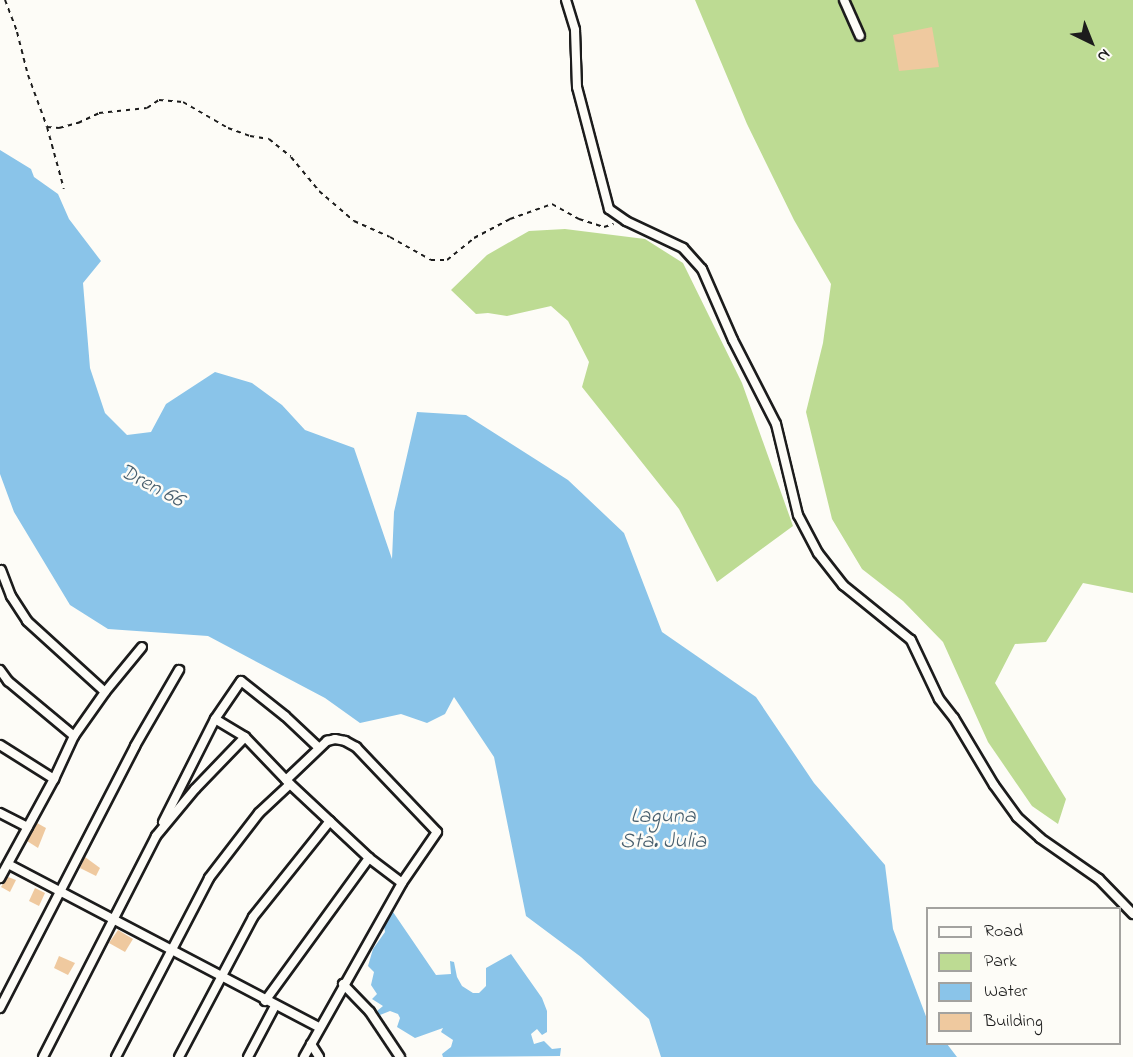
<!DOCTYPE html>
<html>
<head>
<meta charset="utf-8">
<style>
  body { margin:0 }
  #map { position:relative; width:1133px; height:1057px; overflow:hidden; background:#fdfcf7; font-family:"Indie Flower",sans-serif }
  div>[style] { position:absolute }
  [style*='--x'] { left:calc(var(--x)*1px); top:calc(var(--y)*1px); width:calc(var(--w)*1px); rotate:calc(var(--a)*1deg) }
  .green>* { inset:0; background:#bddb93 }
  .water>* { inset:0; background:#8ac4e9 }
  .building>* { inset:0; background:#efc99f }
  .path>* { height:2px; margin-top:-1px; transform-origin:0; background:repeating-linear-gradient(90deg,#1c1c1c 0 4.5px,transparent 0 9px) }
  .roads { filter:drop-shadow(2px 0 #1c1c1c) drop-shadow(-2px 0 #1c1c1c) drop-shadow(0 2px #1c1c1c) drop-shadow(0 -2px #1c1c1c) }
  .street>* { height:8px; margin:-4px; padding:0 4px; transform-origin:4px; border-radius:4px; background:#fdfcf7 }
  span { translate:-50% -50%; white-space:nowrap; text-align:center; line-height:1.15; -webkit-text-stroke:5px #fdfcf7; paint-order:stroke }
  .water-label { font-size:22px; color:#485f6e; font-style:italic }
  .legend { position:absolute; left:926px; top:907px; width:195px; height:138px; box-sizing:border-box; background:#fdfcf7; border:2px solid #a3a29f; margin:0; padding:8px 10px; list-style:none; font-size:18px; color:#1c1c1c }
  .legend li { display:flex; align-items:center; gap:12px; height:30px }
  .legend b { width:30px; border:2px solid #a3a29f }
  .north { position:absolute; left:1061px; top:12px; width:60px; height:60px; -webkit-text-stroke:4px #fdfcf7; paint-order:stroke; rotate:137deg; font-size:16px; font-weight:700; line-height:24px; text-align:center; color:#1c1c1c }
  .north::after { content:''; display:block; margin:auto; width:21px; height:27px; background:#1c1c1c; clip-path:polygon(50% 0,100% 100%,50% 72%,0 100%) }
</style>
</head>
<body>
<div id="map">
  <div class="green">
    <div style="clip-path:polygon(695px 0,1133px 0,1133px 593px,1083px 583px,1046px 642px,1015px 644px,995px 683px,1066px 799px,1058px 824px,1032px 806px,988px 742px,943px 642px,903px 601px,862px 569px,832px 519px,806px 412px,823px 343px,831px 284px,794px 220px,747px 124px)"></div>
    <div style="clip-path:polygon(565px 229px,645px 239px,683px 263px,742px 383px,793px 526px,717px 582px,679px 509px,582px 387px,589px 362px,568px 321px,551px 306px,507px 316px,488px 313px,476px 314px,451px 290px,487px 255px,529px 231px)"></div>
  </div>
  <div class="water">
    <div style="clip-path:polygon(0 150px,31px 169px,34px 177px,58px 194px,69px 219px,101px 261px,83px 283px,90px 368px,105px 413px,127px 435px,151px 432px,166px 404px,215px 372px,252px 383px,282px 405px,305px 430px,354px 448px,392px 559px,394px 512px,417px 412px,466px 415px,568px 480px,624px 533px,662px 632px,756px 697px,814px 783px,885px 865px,893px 929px,927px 1019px,928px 1044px,947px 1044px,957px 1057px,661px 1057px,649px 1019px,581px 957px,526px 916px,494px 757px,454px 697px,445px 714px,427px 723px,401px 714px,360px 723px,325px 698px,208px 636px,108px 629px,70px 605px,14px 512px,0 474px)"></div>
    <div style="clip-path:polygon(393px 912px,436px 975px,451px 974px,450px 961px,454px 962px,457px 977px,462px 986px,473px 993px,479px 993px,486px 986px,486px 968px,511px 954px,542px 998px,547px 1011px,547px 1032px,542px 1035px,537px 1029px,531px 1034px,534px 1044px,544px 1041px,552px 1049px,561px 1048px,560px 1056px,443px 1057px,442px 1054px,451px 1047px,453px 1040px,441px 1032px,443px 1028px,415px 1038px,397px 1027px,400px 1018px,398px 1014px,390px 1011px,380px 1015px,377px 1011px,383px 1006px,372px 999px,377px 994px,371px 985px,374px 972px,368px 966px,373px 949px,385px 932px,384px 926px)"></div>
  </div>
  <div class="building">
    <div style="clip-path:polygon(932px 27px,939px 67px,899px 71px,893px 35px)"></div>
    <div style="clip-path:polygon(37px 823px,46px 828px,38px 848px,27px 841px)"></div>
    <div style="clip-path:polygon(85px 857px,100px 868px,96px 876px,80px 868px)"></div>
    <div style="clip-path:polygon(8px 877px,16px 880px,10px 892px,1px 887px)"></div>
    <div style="clip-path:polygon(35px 888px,45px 893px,39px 906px,29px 901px)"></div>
    <div style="clip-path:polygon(118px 930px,133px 939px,125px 952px,109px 943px)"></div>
    <div style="clip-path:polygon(59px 956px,75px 963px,68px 975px,54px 968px)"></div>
  </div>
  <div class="path">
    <div style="--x:5;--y:0;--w:34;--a:69"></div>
    <div style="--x:17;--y:32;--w:44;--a:75.7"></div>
    <div style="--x:28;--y:75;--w:55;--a:69.9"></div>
    <div style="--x:47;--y:127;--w:12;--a:5"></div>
    <div style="--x:59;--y:128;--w:20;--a:-15"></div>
    <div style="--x:78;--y:123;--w:23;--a:-25"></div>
    <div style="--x:99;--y:113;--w:48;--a:-5.9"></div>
    <div style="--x:147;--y:108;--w:14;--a:-34"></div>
    <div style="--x:159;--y:100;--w:24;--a:5"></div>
    <div style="--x:183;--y:102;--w:52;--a:30"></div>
    <div style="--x:228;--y:128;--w:23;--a:20"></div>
    <div style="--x:250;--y:136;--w:19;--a:9"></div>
    <div style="--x:269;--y:139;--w:28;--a:39"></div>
    <div style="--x:291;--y:157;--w:44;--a:50.5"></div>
    <div style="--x:319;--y:191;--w:46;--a:40.6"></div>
    <div style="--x:354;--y:221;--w:39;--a:24"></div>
    <div style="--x:390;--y:237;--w:47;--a:29.3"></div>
    <div style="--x:431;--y:260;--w:16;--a:0"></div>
    <div style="--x:447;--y:260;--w:35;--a:-39"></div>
    <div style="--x:474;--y:238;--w:41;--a:-27.8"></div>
    <div style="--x:510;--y:219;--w:45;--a:-19.7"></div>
    <div style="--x:552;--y:204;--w:31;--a:29"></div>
    <div style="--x:579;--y:219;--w:26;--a:18"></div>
    <div style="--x:604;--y:227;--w:10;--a:-17"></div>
    <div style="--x:47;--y:127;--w:64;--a:74.7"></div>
  </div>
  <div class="roads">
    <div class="street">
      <div style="--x:566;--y:0;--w:31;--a:73"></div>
      <div style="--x:575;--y:30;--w:57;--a:88"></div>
      <div style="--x:577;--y:87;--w:126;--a:75.3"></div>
      <div style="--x:609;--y:209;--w:21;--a:35"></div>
      <div style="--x:626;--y:221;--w:63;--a:25.3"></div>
      <div style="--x:683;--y:248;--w:28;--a:48"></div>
      <div style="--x:702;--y:269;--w:77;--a:66.4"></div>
      <div style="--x:733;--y:340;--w:94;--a:62.9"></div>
      <div style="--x:776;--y:424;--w:94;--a:76.4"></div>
      <div style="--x:798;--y:515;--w:43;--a:62.2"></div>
      <div style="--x:818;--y:553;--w:41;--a:52"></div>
      <div style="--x:843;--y:585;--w:87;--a:39"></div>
      <div style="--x:911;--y:640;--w:65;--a:64.6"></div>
      <div style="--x:939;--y:699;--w:24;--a:52"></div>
      <div style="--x:954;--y:718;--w:78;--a:59.2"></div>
      <div style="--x:994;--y:785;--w:39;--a:54"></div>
      <div style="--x:1017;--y:817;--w:31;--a:42"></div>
      <div style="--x:1040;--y:838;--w:72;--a:34.8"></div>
      <div style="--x:1099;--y:879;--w:49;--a:45.8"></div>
      <div style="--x:844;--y:0;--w:39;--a:66"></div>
      <div style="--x:1;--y:570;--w:28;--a:69"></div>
      <div style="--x:11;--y:596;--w:30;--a:57"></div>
      <div style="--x:27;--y:621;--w:105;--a:42.3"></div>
      <div style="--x:0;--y:670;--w:14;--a:54"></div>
      <div style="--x:8;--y:681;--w:86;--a:39.8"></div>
      <div style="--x:0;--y:745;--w:64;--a:32.2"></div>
      <div style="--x:318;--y:747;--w:45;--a:-136.8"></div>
      <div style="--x:285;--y:716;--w:56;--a:-141.5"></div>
      <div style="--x:241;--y:681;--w:46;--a:124.4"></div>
      <div style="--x:215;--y:719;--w:35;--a:31"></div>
      <div style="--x:245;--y:737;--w:65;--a:46.2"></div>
      <div style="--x:290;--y:784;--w:108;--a:43.1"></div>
      <div style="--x:369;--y:858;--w:41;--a:37.1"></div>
      <div style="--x:286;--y:780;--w:57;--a:-43.6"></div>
      <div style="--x:327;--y:741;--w:8;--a:-14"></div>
      <div style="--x:335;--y:739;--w:10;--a:11"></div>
      <div style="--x:345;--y:741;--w:13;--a:29"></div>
      <div style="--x:356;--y:747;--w:117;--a:46.4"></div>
      <div style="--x:437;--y:832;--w:62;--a:124.5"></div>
      <div style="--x:402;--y:883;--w:200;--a:119.4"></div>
      <div style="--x:0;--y:813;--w:31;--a:27"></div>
      <div style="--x:163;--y:822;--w:115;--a:-63.2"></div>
      <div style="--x:8;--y:864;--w:351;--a:27.7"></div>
      <div style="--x:0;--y:878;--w:113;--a:-61.4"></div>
      <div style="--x:54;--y:779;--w:47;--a:-65.1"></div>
      <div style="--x:74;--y:736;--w:54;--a:-54.8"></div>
      <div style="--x:105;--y:692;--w:58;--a:-50.6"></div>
      <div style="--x:343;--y:984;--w:39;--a:46"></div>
      <div style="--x:370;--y:1012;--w:54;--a:56.3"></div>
      <div style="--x:265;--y:1001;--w:177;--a:-54"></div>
      <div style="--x:0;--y:1008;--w:295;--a:-62.7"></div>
      <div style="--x:135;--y:746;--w:88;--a:-59.9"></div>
      <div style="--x:311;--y:1044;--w:15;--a:58"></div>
      <div style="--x:43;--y:1057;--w:248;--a:-62.9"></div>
      <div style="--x:156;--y:836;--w:61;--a:-50.3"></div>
      <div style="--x:195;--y:789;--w:72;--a:-46.1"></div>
      <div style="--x:116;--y:1057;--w:202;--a:-62.5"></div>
      <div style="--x:209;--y:878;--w:82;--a:-52.4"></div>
      <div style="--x:259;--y:813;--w:42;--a:-43.1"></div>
      <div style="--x:179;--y:1057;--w:158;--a:-62.1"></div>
      <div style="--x:253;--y:917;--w:123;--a:-51.3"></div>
      <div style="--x:248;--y:1057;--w:58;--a:-62.1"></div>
    </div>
  </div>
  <div class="water-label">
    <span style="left:151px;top:487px;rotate:28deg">Dren 66</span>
    <span style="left:663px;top:830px">Laguna<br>Sta. Julia</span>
  </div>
  <ul class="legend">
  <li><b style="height:8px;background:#fdfcf7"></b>Road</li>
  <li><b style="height:16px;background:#bddb93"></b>Park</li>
  <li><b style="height:16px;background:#8ac4e9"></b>Water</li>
  <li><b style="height:16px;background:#efc99f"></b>Building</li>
  </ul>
  <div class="north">N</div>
</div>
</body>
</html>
